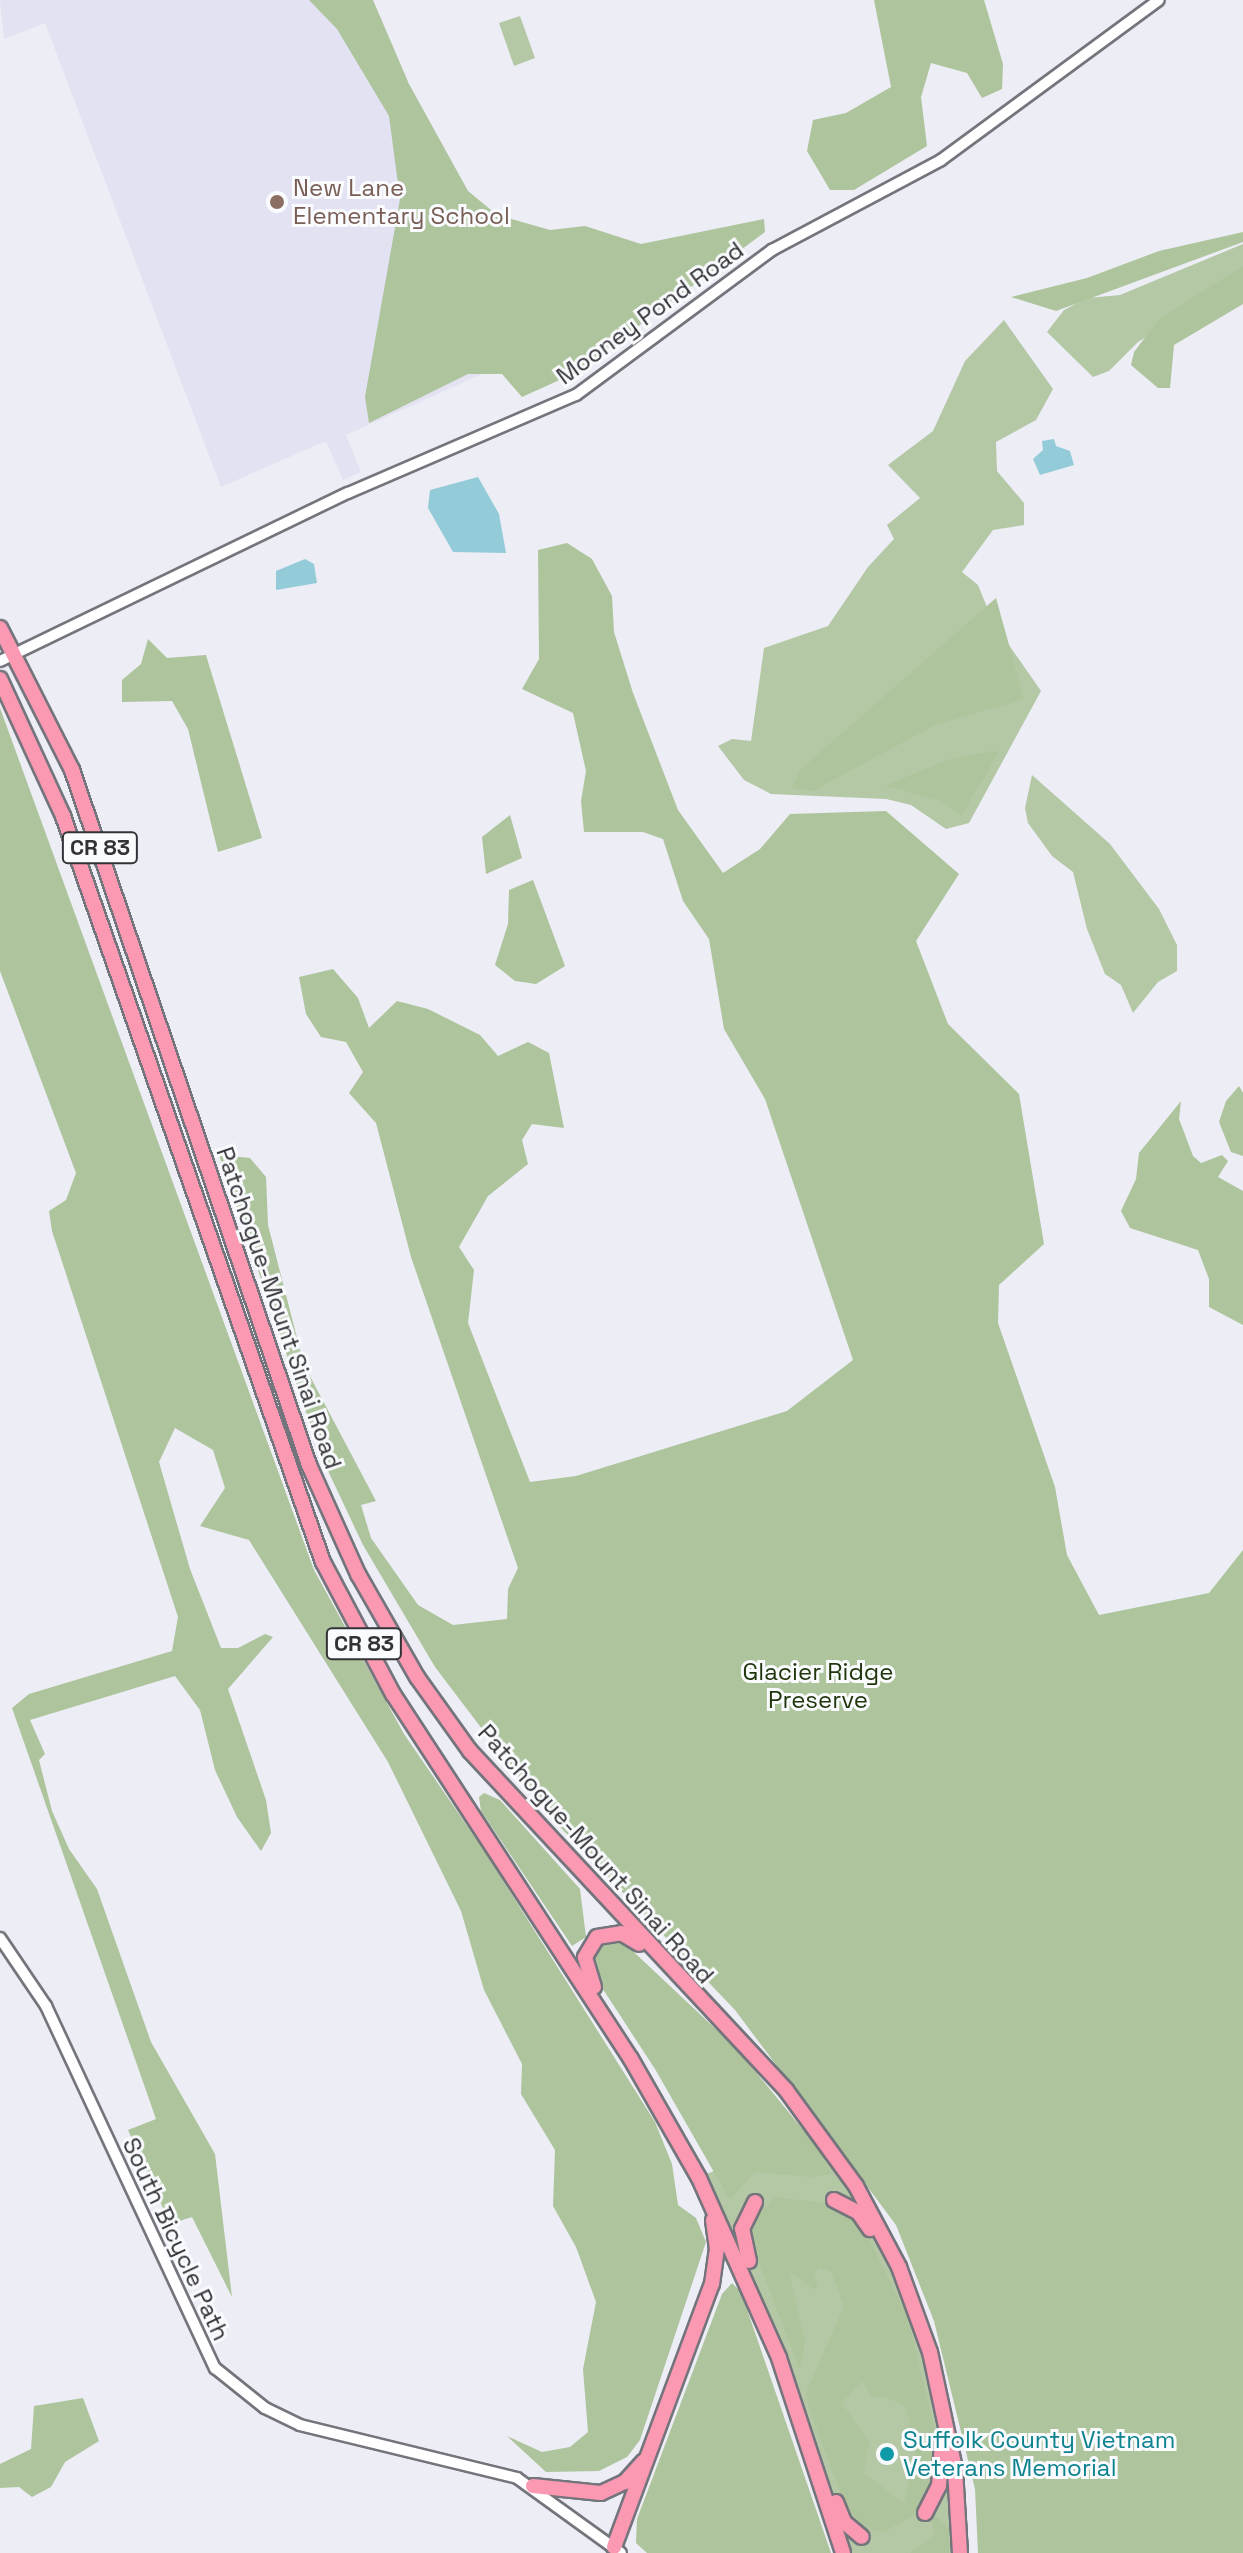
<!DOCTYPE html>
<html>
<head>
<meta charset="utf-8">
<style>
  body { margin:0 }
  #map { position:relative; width:1243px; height:2553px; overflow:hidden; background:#ecedf5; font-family:"Space Grotesk",sans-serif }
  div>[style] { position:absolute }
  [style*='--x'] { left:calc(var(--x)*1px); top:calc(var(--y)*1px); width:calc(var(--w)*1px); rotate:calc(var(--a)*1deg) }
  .built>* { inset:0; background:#e2e2f2 }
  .green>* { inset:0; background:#b4c8a6 }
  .forest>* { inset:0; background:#adc49c }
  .water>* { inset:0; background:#94cbd9 }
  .roads { filter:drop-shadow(2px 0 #74747c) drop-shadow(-2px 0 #74747c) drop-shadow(0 2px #74747c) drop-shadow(0 -2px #74747c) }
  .secondary>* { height:10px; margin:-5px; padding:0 5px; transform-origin:5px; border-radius:5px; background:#fff }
  .highway>* { height:14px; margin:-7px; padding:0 7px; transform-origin:7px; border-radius:7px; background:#fa99b1 }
  .dots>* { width:22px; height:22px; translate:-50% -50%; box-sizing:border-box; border:4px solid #fafbfe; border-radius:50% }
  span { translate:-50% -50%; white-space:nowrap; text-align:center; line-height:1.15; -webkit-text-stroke:6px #fafbfe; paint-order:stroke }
  .shield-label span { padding:2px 6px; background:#fafbfe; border:2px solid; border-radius:6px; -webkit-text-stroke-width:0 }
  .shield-label { font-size:22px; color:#333337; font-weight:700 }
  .education-label { font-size:24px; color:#785e54 }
  .left { translate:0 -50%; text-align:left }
  .street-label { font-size:24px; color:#333337 }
  .park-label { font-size:24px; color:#1f350a }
  .culture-label { font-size:24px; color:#0d838f }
</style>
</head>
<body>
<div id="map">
  <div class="built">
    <div style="clip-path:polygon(0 0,365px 0,502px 365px,346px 435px,361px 472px,343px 480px,326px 441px,221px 487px,45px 23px,4px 39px)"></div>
  </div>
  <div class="green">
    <div style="clip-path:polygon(520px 16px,535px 58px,514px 66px,499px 23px)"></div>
    <div style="clip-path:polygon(1243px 244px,1243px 277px,1138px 342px,1109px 371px,1093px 377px,1047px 332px,1064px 310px,1087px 298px,1120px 295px)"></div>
    <div style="clip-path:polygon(1004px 320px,1053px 389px,1036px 420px,996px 442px,997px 471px,1024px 503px,1024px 525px,993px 530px,962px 572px,978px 585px,993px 622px,1041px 691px,969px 823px,946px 829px,911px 805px,886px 799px,771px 794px,744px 780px,718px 746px,732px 739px,751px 741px,764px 648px,828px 626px,868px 567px,894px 539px,887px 525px,920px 498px,888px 465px,933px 431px,965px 361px)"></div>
    <div style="clip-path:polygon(1032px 775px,1110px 844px,1159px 909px,1177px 945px,1177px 971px,1158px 982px,1133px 1013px,1121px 985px,1105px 974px,1087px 929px,1073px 872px,1052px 856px,1028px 823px,1025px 808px)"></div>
    <div style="clip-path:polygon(813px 2123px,871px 2212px,938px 2382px,960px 2553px,843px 2553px,807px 2436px,699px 2178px)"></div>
  </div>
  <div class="forest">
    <div style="clip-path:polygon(309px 0,373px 0,409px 84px,468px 191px,497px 215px,550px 230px,585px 226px,641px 244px,764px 219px,765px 232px,575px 373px,522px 397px,502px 374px,468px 374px,369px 423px,365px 397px,400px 199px,389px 116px,337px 29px)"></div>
    <div style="clip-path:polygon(874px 0,984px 0,1003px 64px,1002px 89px,982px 98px,967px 73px,931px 63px,921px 97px,927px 146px,854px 190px,830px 190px,807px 151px,813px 120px,846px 113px,891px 87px)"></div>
    <div style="clip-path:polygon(1243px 232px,1243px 242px,1056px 311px,1011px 297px,1087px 278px,1159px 251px)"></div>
    <div style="clip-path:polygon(1243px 266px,1243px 304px,1174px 345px,1170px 388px,1158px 388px,1131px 365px,1134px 352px,1159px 319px)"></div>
    <div style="clip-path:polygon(567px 543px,592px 559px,612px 596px,614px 632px,633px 693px,678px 810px,723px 873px,760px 849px,790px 814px,886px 811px,959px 874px,916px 941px,948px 1024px,1019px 1094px,1044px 1244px,999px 1285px,998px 1323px,1055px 1487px,1067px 1555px,1099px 1615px,1209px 1593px,1243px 1550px,1243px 2553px,978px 2553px,975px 2489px,934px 2321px,896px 2225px,735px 2010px,542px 1808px,435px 1667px,363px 1545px,321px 1456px,219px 1155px,250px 1158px,266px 1177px,268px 1225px,304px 1365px,376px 1501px,361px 1505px,371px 1538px,418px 1605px,453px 1625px,507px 1619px,508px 1589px,518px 1568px,411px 1257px,376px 1123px,349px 1093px,363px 1072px,346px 1042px,321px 1037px,306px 1014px,299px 977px,333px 969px,358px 998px,369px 1028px,397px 1001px,428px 1009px,480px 1035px,498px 1056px,528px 1042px,549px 1053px,564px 1128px,532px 1124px,522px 1140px,528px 1164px,488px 1196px,459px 1247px,474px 1270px,468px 1323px,530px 1482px,576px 1476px,787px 1411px,853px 1360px,765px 1099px,724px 1029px,709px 939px,683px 901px,663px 839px,643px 832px,584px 832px,581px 801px,586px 771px,573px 713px,522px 689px,539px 659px,538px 550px)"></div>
    <div style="clip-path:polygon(996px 598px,1024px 699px,935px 725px,813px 791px,792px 788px,800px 770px)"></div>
    <div style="clip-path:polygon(148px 639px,167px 658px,206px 655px,262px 838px,218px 852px,188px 729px,172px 701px,122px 702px,122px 680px,141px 664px)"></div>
    <div style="clip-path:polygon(0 708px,314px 1570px,404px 1734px,485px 1852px,655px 2122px,672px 2164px,678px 2205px,696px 2218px,706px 2242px,640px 2440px,627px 2457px,599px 2471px,546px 2472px,507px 2436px,542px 2452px,570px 2447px,588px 2432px,583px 2369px,596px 2302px,576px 2247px,553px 2206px,555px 2150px,521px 2094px,522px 2064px,484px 1990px,461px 1911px,388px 1762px,249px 1540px,200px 1526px,225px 1488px,213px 1450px,175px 1428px,159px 1462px,190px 1569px,221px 1648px,238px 1648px,265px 1634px,273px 1637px,228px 1689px,266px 1800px,271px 1833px,261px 1851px,237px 1817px,215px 1770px,200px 1710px,175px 1676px,30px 1720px,45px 1754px,39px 1760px,52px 1811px,69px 1849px,97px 1889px,151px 2042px,215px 2154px,232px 2297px,192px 2217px,170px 2224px,128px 2130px,156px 2119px,12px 1708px,29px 1694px,172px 1651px,178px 1617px,52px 1231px,49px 1211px,66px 1200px,76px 1173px,0 971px)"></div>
    <div style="clip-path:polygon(991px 751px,999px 752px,961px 816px,942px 801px,885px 786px,947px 760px)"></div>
    <div style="clip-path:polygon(510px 815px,522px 858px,486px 874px,482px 837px)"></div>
    <div style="clip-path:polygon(533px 880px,565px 966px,536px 984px,515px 981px,495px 965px,508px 924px,509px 890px)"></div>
    <div style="clip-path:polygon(1239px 1086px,1243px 1093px,1243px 1156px,1231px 1152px,1219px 1122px,1226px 1101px)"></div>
    <div style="clip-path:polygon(1181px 1101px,1179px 1119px,1193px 1156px,1201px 1163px,1222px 1155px,1228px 1161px,1218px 1177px,1243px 1191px,1243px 1325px,1209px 1307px,1209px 1279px,1198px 1250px,1130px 1228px,1121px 1211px,1136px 1179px,1139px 1153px)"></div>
    <div style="clip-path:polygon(484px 1793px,500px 1800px,580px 1889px,586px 1937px,572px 1946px,481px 1811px,479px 1797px)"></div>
    <div style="clip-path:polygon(620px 1939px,737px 2049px,813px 2142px,832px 2174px,810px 2177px,755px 2172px,730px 2200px,655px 2069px,597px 1980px,594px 1949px,606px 1940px)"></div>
    <div style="clip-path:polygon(evenodd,775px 2197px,841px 2205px,859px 2218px,907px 2316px,934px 2426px,932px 2492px,918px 2513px,884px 2532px,852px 2525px,809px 2408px,806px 2393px,844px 2306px,831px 2272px,820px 2268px,814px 2273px,818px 2287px,813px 2289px,789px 2271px,805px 2342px,800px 2370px,749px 2237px,752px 2222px,775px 2197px,862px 2381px,871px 2397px,888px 2398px,904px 2406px,910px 2423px,905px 2438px,915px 2452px,904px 2503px,864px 2473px,869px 2442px,842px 2403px,862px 2381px)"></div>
    <div style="clip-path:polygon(732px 2283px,741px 2292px,831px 2553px,647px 2553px,636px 2543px,637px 2519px,722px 2294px)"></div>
    <div style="clip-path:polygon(83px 2398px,99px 2441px,65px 2462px,51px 2487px,32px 2497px,19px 2487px,0 2488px,0 2464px,31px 2449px,34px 2406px)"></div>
    <div style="clip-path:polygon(934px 2514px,949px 2528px,949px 2553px,910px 2553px,935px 2535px,930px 2516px)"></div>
  </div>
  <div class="water">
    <div style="clip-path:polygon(1054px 439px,1056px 446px,1070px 451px,1074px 465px,1040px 475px,1033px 459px,1043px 450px,1042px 441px)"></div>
    <div style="clip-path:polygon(478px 477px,499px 514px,506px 553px,453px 552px,428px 508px,430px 490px)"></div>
    <div style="clip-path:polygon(305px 559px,314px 564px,317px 583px,276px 590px,276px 571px)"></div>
  </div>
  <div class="roads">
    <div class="secondary">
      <div style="--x:0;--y:661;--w:386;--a:-25.8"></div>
      <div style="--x:348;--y:493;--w:248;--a:-23.3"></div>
      <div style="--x:576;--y:395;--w:244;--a:-36.5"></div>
      <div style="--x:772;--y:250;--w:191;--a:-28"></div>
      <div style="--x:941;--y:160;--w:270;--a:-36.3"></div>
      <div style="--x:0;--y:1938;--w:82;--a:55.9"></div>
      <div style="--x:46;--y:2006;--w:400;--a:65"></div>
      <div style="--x:215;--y:2368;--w:64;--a:38.7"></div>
      <div style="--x:265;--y:2408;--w:39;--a:26"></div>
      <div style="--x:300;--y:2425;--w:223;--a:13.7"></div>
      <div style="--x:517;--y:2478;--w:128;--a:35.8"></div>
    </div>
    <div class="highway">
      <div style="--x:0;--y:628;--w:159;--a:63.1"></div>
      <div style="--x:72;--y:770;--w:734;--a:71.17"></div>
      <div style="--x:309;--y:1465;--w:120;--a:65.8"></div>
      <div style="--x:358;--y:1574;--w:119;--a:60.2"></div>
      <div style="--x:417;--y:1677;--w:91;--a:54.4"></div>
      <div style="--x:470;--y:1751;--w:463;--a:47"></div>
      <div style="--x:786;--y:2090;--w:119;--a:53.9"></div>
      <div style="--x:856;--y:2186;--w:92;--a:62"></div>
      <div style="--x:899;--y:2267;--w:90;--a:70"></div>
      <div style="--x:930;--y:2352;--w:120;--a:77.9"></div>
      <div style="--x:955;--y:2469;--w:84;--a:86.6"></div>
      <div style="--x:0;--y:679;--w:151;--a:65.3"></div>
      <div style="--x:63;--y:816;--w:790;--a:70.79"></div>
      <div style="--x:323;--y:1562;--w:149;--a:62.1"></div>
      <div style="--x:393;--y:1694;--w:436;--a:56.9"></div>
      <div style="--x:631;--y:2059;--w:137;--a:60.3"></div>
      <div style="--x:699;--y:2178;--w:197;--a:66"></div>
      <div style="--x:779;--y:2358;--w:205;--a:71.8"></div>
      <div style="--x:594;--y:1987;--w:31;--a:-107"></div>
      <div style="--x:585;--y:1957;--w:23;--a:-59"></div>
      <div style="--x:597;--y:1937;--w:24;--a:-9"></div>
      <div style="--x:621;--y:1933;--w:21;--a:31"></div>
      <div style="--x:834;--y:2200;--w:27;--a:27"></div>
      <div style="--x:858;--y:2212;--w:21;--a:55"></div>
      <div style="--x:749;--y:2261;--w:33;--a:-102"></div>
      <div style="--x:742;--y:2229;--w:30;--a:-64"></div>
      <div style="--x:533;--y:2486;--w:68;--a:5.9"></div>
      <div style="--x:601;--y:2493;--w:26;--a:-25"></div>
      <div style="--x:625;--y:2482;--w:28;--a:-48"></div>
      <div style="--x:836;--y:2502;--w:22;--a:68"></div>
      <div style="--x:844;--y:2522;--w:23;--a:40"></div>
      <div style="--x:925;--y:2513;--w:30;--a:-63"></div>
      <div style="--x:939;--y:2486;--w:45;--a:-86.2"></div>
      <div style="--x:614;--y:2547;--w:281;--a:-69.6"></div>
      <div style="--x:712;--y:2284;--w:35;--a:-82"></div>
      <div style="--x:717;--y:2249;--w:29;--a:-98"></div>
    </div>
  </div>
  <div class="dots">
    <div style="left:277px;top:202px;background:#8d6e63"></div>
    <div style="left:887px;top:2454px;background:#0f9aa8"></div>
  </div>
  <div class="shield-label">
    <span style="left:100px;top:848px">CR 83</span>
    <span style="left:364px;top:1644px">CR 83</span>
  </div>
  <div class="education-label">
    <span class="left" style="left:293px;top:202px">New Lane<br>Elementary School</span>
  </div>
  <div class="street-label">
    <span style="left:650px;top:313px;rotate:-36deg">Mooney Pond Road</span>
    <span style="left:279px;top:1308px;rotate:71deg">Patchogue-Mount Sinai Road</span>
    <span style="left:596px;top:1854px;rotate:48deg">Patchogue-Mount Sinai Road</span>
    <span style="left:176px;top:2239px;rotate:65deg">South Bicycle Path</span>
  </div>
  <div class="park-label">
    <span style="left:818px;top:1686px">Glacier Ridge<br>Preserve</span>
  </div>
  <div class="culture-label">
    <span class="left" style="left:903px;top:2454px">Suffolk County Vietnam<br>Veterans Memorial</span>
  </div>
</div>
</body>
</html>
